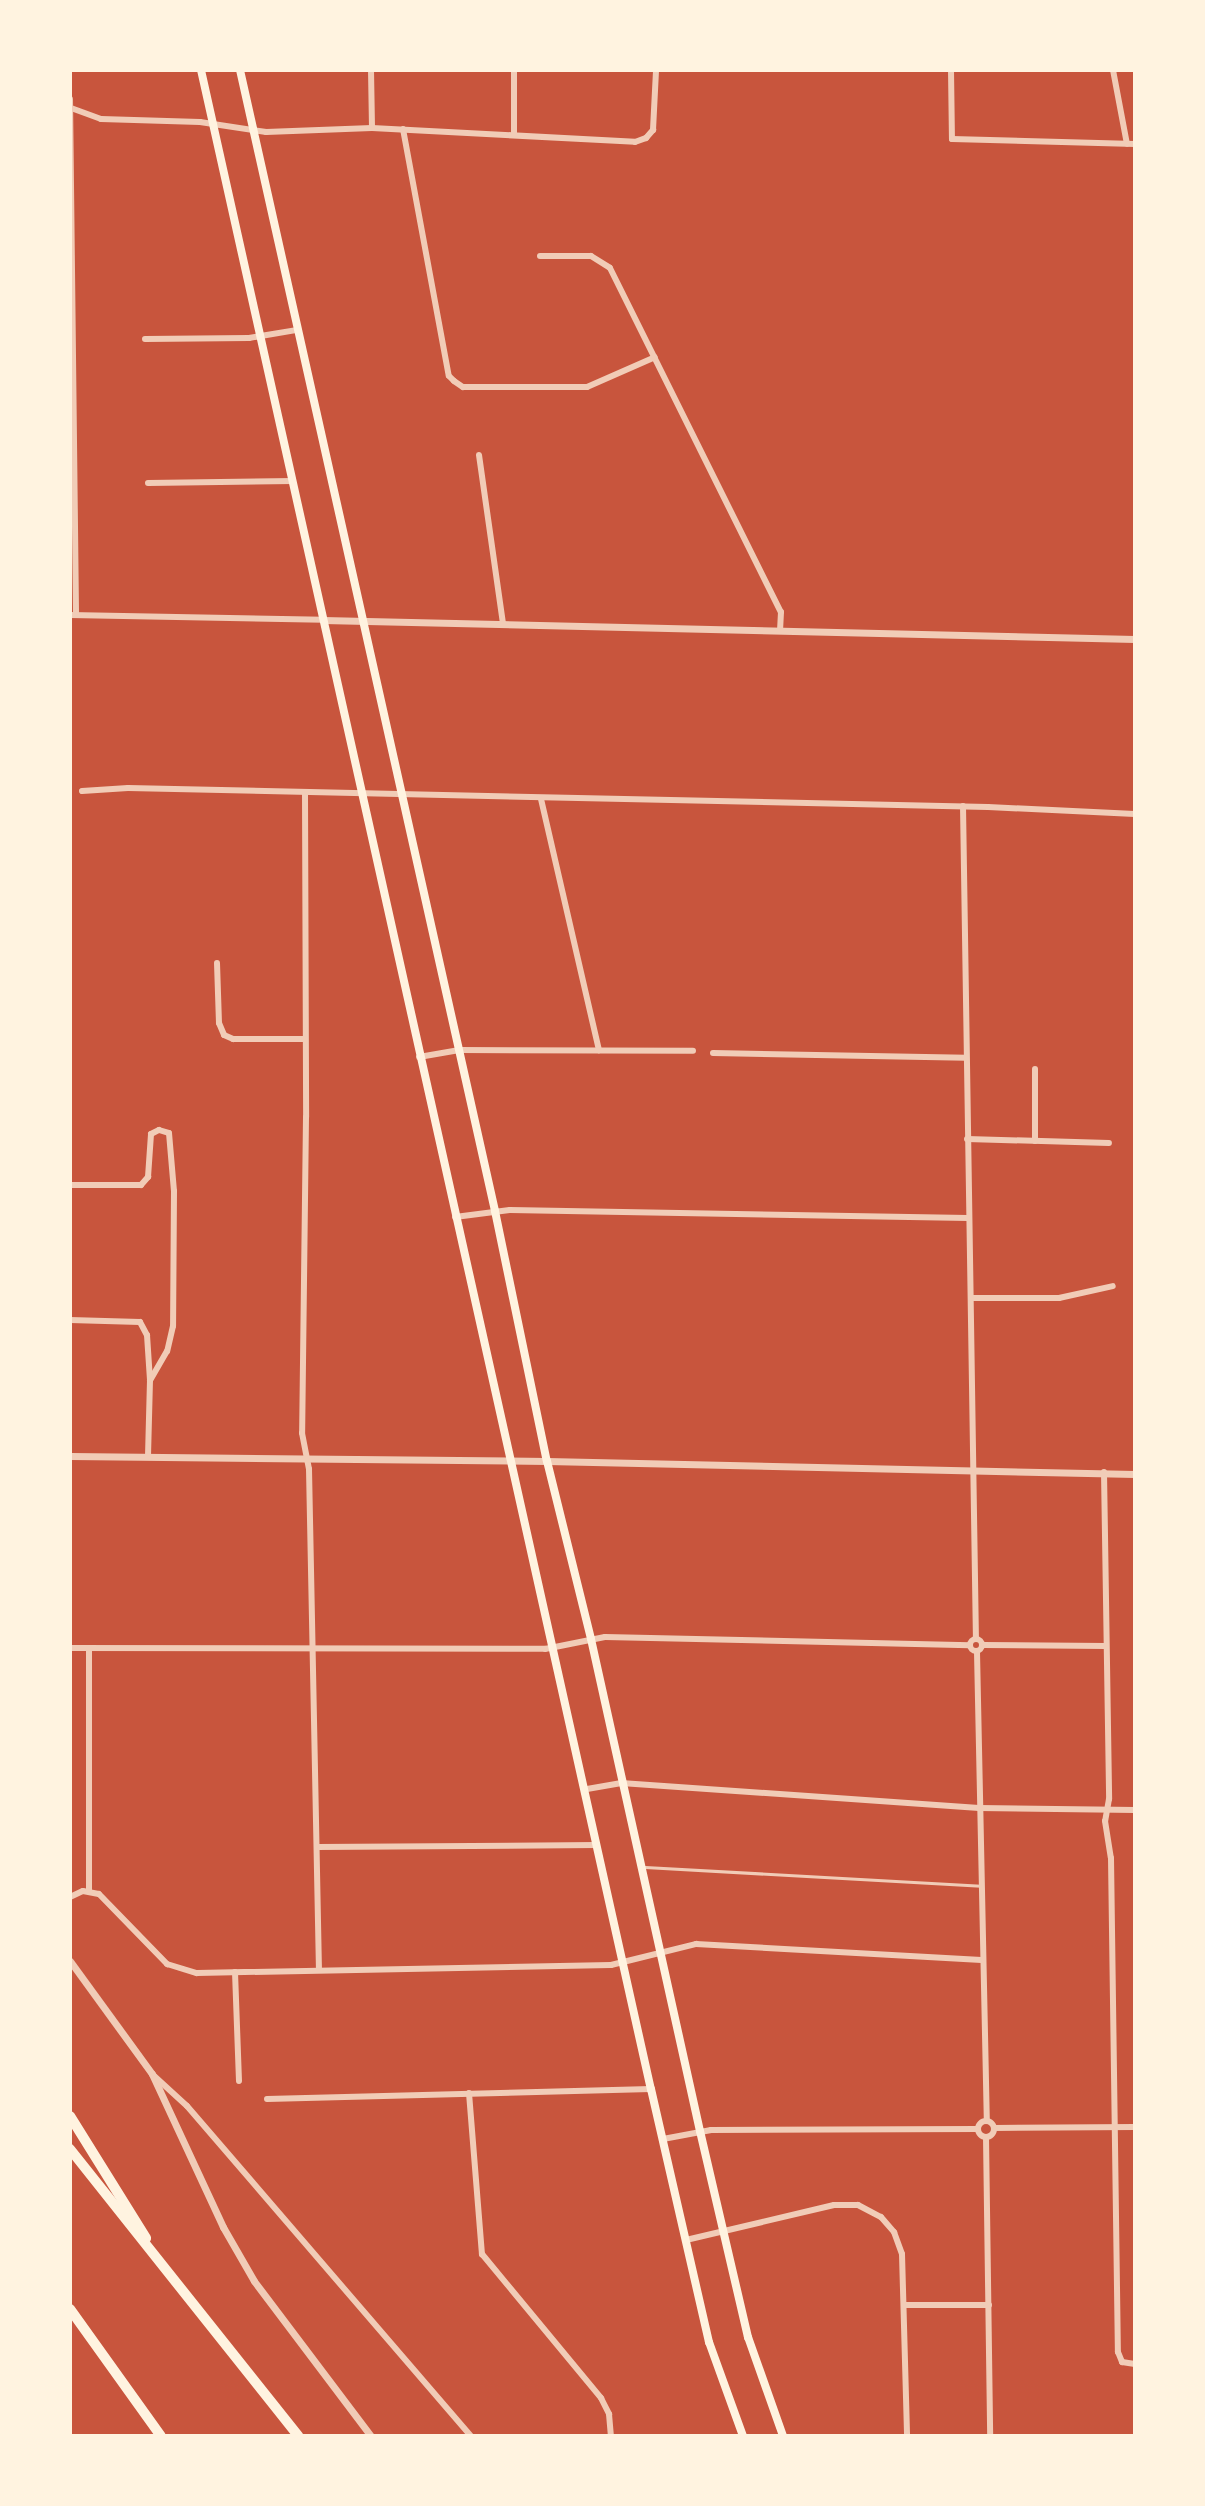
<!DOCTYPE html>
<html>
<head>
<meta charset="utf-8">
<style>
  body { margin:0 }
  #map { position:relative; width:1205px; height:2506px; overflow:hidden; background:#c8553d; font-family:Mulish,sans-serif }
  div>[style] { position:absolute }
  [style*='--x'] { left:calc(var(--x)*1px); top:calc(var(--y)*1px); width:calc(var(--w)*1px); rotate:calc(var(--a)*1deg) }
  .service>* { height:3px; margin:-1.5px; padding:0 1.5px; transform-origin:1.5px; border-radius:1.5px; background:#f1ccb7 }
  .minor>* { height:6px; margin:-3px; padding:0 3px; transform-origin:3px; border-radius:3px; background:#f1ccb7 }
  .minor>.ring { margin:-3px; padding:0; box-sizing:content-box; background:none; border:6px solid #f1ccb7; border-radius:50% }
  .tertiary>* { height:7px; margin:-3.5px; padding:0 3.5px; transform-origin:3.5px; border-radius:3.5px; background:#f1ccb7 }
  .secondary>* { height:8px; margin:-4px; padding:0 4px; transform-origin:4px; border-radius:4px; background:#fff3e0 }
  .motorway>* { height:10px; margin:-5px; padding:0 5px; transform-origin:5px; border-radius:5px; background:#fff3e0 }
  span { translate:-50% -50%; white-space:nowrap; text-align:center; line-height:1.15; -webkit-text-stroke:6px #fff3e0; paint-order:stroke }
  .frame { position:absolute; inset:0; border:72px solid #fff3e0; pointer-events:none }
</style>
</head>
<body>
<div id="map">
  <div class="service">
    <div style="--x:645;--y:1867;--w:336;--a:3.2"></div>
  </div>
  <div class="minor">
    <div style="--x:371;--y:70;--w:58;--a:89"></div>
    <div style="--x:951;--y:70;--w:69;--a:89.2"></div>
    <div style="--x:952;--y:139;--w:183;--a:1.6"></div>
    <div style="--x:1113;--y:70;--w:75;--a:79.3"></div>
    <div style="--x:70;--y:99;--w:516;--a:89.33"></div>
    <div style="--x:71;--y:108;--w:32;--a:20"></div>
    <div style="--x:101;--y:119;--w:99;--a:1.7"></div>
    <div style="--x:200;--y:122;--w:67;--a:8.6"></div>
    <div style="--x:266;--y:132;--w:106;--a:-2.2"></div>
    <div style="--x:372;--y:128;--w:263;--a:3"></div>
    <div style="--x:635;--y:142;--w:12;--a:-20"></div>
    <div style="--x:646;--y:138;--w:11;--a:-49"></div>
    <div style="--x:653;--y:130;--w:60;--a:-87.1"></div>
    <div style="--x:403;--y:129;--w:251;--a:79.5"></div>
    <div style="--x:449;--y:376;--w:7;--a:45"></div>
    <div style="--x:454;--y:381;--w:11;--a:34"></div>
    <div style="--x:463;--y:387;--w:124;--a:0"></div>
    <div style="--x:587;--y:387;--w:74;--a:-23.8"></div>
    <div style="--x:514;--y:134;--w:64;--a:-90"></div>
    <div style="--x:540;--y:256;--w:51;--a:0"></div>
    <div style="--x:591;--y:256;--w:22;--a:32"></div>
    <div style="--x:610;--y:268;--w:384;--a:63.6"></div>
    <div style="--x:781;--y:612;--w:18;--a:93"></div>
    <div style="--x:145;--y:339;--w:104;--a:-0.6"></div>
    <div style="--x:249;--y:338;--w:49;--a:-9.5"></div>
    <div style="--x:479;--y:455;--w:171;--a:81.9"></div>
    <div style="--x:148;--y:483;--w:145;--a:-0.8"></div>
    <div style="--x:70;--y:615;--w:253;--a:1.1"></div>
    <div style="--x:82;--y:791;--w:46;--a:-3.7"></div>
    <div style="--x:128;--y:788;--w:860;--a:1.27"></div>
    <div style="--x:988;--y:807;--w:147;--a:2.7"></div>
    <div style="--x:305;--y:794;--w:323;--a:89.8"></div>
    <div style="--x:306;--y:1117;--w:316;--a:90.7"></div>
    <div style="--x:302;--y:1433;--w:37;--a:79"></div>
    <div style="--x:309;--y:1469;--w:501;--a:88.86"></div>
    <div style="--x:541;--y:799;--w:258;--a:77"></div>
    <div style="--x:963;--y:806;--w:833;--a:89.11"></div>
    <div style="--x:217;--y:963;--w:60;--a:88.1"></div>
    <div style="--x:219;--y:1023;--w:13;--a:67"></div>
    <div style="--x:224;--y:1035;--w:10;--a:24"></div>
    <div style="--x:233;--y:1039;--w:71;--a:0"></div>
    <div style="--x:713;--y:1053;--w:253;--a:1.1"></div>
    <div style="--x:419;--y:1057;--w:41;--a:-9.9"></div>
    <div style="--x:459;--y:1050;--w:234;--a:0.2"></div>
    <div style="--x:967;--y:1139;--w:142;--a:1.6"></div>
    <div style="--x:1035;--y:1141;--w:72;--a:-90"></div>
    <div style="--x:70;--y:1185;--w:71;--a:0"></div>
    <div style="--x:141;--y:1185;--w:11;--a:-49"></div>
    <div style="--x:148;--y:1177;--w:43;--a:-86"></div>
    <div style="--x:151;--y:1134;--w:9;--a:-27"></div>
    <div style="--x:159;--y:1130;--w:10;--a:17"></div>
    <div style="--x:169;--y:1133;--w:58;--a:85.1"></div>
    <div style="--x:174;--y:1191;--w:135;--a:90.4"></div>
    <div style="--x:173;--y:1326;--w:26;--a:103"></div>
    <div style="--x:167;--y:1351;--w:34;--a:120"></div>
    <div style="--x:150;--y:1380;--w:76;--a:91.5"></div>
    <div style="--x:455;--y:1217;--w:55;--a:-7.3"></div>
    <div style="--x:510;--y:1210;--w:458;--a:1"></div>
    <div style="--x:971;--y:1298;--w:88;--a:0"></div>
    <div style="--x:1059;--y:1298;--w:55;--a:-12.5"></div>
    <div style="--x:70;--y:1320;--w:70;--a:1.6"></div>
    <div style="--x:140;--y:1322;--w:15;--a:62"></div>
    <div style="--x:147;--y:1335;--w:45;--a:86.2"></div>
    <div style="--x:1104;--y:1472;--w:327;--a:89.1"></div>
    <div style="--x:1109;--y:1799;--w:22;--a:100"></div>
    <div style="--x:1105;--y:1821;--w:37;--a:81"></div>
    <div style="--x:1111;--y:1858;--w:494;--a:89.2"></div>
    <div style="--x:1118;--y:2352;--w:11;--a:68"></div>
    <div style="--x:1122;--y:2362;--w:13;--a:9"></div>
    <div class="ring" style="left:970px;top:1639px;width:6px;height:6px"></div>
    <div style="--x:983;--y:1645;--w:123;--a:0.5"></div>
    <div style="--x:70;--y:1648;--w:475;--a:0.1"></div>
    <div style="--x:545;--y:1649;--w:61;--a:-11.3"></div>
    <div style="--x:605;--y:1637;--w:365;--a:1.3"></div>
    <div style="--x:89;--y:1648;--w:243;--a:90"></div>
    <div style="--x:977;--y:1652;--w:469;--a:88.8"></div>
    <div style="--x:587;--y:1789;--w:35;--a:-10"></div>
    <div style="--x:621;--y:1783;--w:359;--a:4"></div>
    <div style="--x:979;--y:1808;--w:156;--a:0.7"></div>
    <div style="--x:317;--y:1847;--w:280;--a:-0.4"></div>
    <div style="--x:70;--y:1897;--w:14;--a:-25"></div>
    <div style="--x:83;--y:1891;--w:16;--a:11"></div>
    <div style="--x:99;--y:1894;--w:98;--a:45.8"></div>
    <div style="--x:167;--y:1964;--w:31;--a:17"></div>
    <div style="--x:197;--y:1973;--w:414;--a:-1.1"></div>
    <div style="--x:611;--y:1965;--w:88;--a:-13.9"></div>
    <div style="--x:696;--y:1944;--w:286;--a:3.2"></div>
    <div style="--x:235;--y:1972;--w:109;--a:87.9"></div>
    <div style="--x:152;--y:2074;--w:47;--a:42.4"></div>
    <div style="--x:187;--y:2106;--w:435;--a:49.3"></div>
    <div style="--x:469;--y:2093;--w:162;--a:85.4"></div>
    <div style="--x:482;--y:2254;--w:187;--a:50.4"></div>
    <div style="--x:601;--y:2398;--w:18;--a:63"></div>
    <div style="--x:609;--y:2414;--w:22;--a:85"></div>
    <div style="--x:267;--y:2099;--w:384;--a:-1.5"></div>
    <div class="ring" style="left:978px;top:2121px;width:10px;height:10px"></div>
    <div style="--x:994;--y:2128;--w:141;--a:-0.4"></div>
    <div style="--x:986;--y:2137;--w:299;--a:89.2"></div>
    <div style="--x:663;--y:2139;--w:49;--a:-10.6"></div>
    <div style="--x:711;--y:2130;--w:267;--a:-0.2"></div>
    <div style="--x:686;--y:2240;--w:152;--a:-13.3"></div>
    <div style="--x:834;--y:2205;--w:24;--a:0"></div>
    <div style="--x:858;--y:2205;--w:26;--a:28"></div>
    <div style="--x:881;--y:2217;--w:20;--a:49"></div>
    <div style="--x:894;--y:2232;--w:23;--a:70"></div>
    <div style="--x:902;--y:2254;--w:182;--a:88.4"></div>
    <div style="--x:904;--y:2305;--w:85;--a:0"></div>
  </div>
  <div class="tertiary">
    <div style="--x:323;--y:620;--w:812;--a:1.34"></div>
    <div style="--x:70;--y:1456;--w:477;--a:0.6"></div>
    <div style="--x:547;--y:1461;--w:588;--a:1.27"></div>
    <div style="--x:70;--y:1961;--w:140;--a:54"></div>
    <div style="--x:152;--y:2074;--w:169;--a:65.1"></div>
    <div style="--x:223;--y:2227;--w:62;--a:60.1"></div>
    <div style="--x:254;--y:2281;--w:194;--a:53"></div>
  </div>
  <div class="secondary">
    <div style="--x:201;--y:70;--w:2069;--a:77.44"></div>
    <div style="--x:651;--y:2089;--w:260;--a:77.1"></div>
    <div style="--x:709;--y:2342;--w:100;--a:70.1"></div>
    <div style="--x:240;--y:70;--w:1169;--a:77.4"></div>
    <div style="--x:495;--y:1211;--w:255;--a:78.3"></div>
    <div style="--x:547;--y:1461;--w:183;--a:76.1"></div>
    <div style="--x:591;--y:1639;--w:504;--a:77.51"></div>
    <div style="--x:700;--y:2131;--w:212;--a:76.9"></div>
    <div style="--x:748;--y:2337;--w:105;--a:70.5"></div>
  </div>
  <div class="motorway">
    <div style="--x:70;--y:2116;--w:144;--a:58.1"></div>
    <div style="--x:70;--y:2149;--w:367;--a:51.5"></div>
    <div style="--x:70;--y:2309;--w:156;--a:54.4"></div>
  </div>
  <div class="frame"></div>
</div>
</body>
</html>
